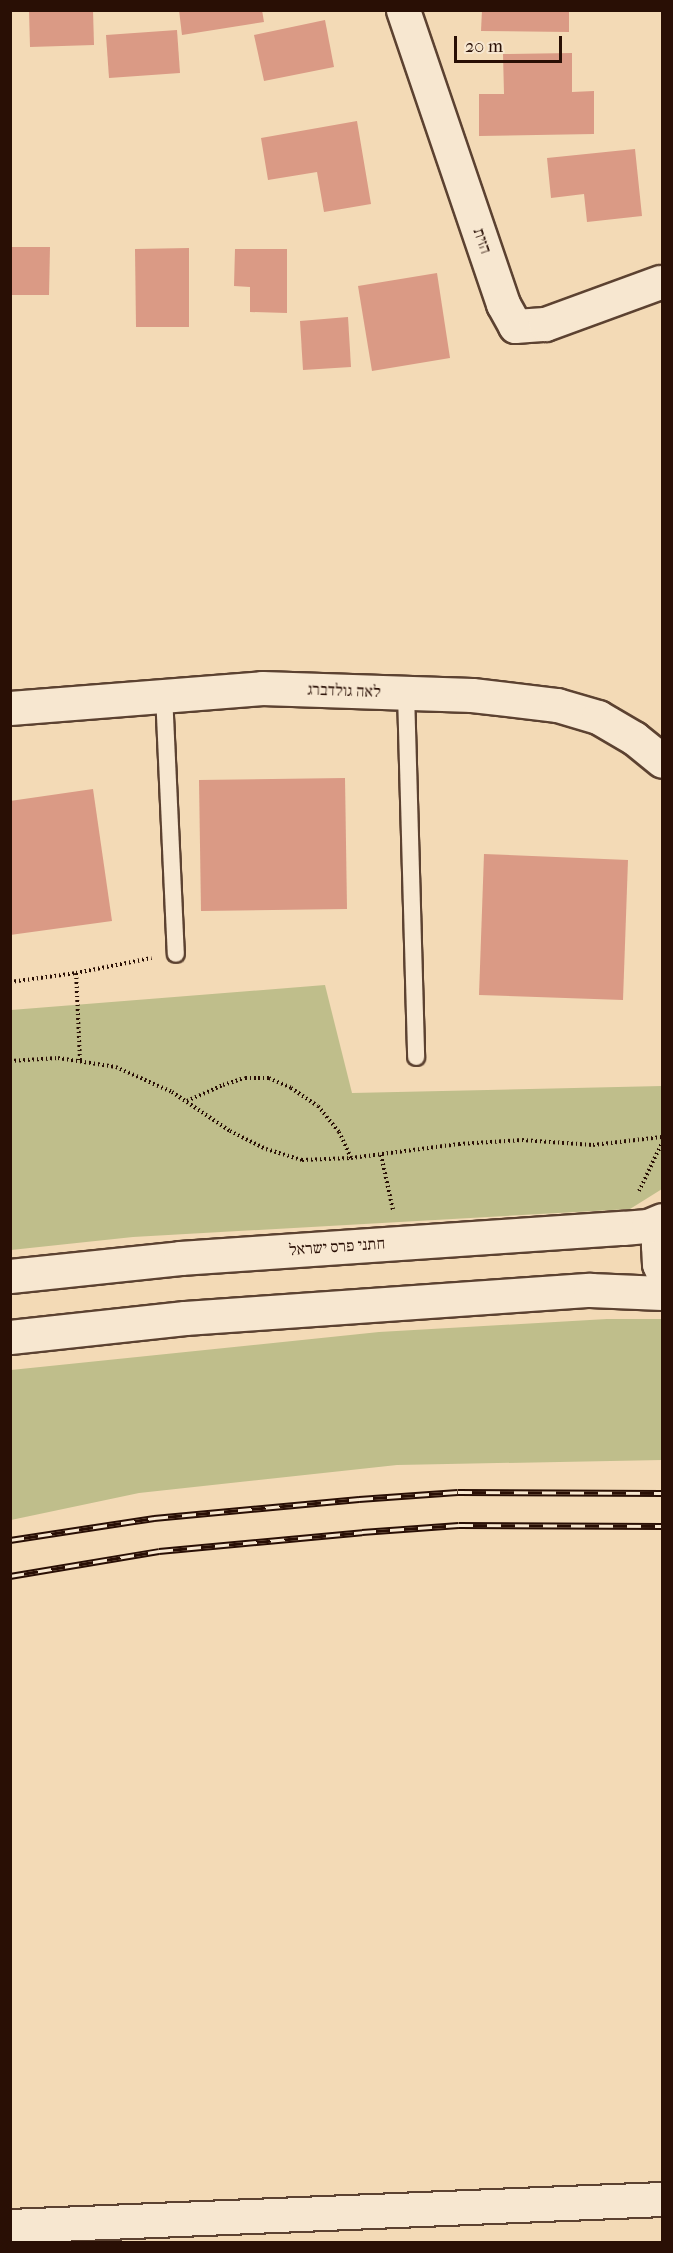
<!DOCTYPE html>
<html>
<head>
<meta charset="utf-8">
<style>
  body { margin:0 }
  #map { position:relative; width:673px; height:2253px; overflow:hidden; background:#f3dab6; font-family:"IM FELL French Canon","Frank Ruhl Libre",serif }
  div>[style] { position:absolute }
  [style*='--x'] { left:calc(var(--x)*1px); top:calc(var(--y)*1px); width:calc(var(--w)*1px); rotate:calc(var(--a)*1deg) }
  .green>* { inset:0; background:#bfbe8b }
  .building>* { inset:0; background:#da9a85 }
  .path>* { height:4px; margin-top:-2px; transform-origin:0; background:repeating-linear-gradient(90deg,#290f05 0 1.5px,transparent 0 4.5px) }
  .roads { filter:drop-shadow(2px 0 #5c4231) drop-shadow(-2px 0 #5c4231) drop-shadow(0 2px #5c4231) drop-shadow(0 -2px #5c4231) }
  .lane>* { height:16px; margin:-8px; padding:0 8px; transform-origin:8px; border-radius:8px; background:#f7e7d0 }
  .street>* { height:33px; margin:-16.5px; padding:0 16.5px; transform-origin:16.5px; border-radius:16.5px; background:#f7e7d0 }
  .secondary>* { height:33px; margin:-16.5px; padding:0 16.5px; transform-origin:16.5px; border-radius:16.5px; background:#f7e7d0 }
  .rail>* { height:7px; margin-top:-3.5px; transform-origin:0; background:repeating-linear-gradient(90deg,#f7e7d0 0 14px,#290f05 0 28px); box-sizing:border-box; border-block:2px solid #290f05 }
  span { translate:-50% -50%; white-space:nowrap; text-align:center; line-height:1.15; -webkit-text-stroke:5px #f7e7d0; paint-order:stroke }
  .street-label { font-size:16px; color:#290f05 }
  .frame { position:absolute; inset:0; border:12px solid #290f05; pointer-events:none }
  .scale { position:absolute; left:454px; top:36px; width:108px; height:27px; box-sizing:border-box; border:3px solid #290f05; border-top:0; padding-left:8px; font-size:18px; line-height:21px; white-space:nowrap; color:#290f05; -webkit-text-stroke:4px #f7e7d0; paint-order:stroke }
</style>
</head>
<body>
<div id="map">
  <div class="green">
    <div style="clip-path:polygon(325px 985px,352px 1093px,662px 1086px,662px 1189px,630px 1209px,133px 1237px,11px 1250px,11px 1010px)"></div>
    <div style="clip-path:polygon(607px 1319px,662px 1319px,662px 1460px,397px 1465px,139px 1493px,11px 1520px,11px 1370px,379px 1332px)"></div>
  </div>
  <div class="building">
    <div style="clip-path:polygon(29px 10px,93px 10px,94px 45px,30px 47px)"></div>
    <div style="clip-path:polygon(179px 10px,262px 10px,264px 22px,182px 35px)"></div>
    <div style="clip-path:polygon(482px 10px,569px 10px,569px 32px,481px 31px)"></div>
    <div style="clip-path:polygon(325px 20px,334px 67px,264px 81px,254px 35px)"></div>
    <div style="clip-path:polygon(177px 30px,180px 73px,109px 78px,106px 35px)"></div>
    <div style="clip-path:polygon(572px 53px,572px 92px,594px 91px,594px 134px,479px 136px,479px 94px,504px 94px,503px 54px)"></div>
    <div style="clip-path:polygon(357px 121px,371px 204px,324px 212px,317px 172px,268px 180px,261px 138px)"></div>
    <div style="clip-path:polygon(635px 149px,642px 216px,587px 222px,584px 194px,551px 198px,547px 158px)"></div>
    <div style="clip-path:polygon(10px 247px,50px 247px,49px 295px,10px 295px)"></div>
    <div style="clip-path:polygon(189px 248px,189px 327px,136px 327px,135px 249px)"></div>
    <div style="clip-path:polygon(235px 249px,287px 249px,287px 313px,250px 312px,250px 287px,234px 286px)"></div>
    <div style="clip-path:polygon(437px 273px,450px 358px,372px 371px,358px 286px)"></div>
    <div style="clip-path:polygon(348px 317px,351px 367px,303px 370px,300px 321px)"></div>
    <div style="clip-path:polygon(345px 778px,347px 909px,201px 911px,199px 780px)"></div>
    <div style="clip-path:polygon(93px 789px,112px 921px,10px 935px,10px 801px)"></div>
    <div style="clip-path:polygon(484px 854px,628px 860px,623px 1000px,479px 995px)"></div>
  </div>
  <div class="path">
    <div style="--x:10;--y:982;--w:67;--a:-7.8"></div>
    <div style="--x:80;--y:1060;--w:87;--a:-92.6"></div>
    <div style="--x:76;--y:973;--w:77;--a:-11.2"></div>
    <div style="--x:10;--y:1061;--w:48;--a:-3.6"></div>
    <div style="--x:58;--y:1058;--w:59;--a:8.8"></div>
    <div style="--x:116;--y:1067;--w:61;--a:24.1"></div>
    <div style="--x:172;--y:1092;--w:70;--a:33.9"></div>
    <div style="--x:230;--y:1131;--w:40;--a:26.6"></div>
    <div style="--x:266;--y:1149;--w:38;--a:17"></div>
    <div style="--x:302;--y:1160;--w:49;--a:-2.3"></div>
    <div style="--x:351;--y:1158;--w:109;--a:-7.4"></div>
    <div style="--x:459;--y:1144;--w:63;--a:-3.6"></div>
    <div style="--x:522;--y:1140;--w:71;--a:4"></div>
    <div style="--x:593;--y:1145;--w:69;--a:-6.6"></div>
    <div style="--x:187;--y:1101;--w:39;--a:-24"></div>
    <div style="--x:223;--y:1085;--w:23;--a:-18"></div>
    <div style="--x:245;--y:1078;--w:24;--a:0"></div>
    <div style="--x:269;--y:1078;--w:24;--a:24"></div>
    <div style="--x:291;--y:1088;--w:32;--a:34"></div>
    <div style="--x:318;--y:1106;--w:33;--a:51"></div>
    <div style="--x:339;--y:1132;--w:29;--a:65"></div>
    <div style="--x:381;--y:1155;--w:56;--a:77.7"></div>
    <div style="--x:639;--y:1191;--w:53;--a:-64.4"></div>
  </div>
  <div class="roads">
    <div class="lane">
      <div style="--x:406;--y:693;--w:364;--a:88.4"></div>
      <div style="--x:164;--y:694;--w:260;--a:87.4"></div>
    </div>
    <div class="street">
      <div style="--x:403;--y:10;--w:311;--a:71.2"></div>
      <div style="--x:503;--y:304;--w:25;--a:61"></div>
      <div style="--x:515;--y:326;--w:30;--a:-4"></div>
      <div style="--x:545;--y:324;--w:122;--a:-20.1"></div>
      <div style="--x:10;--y:708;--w:253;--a:-4.5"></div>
      <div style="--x:262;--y:688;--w:210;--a:1.9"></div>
      <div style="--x:472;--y:695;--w:86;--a:6.7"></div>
      <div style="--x:557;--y:705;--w:43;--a:16.3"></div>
      <div style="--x:598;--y:717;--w:42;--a:30.3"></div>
      <div style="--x:634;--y:738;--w:36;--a:39"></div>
      <div style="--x:10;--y:2226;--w:653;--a:-2.37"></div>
    </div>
    <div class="secondary">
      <div style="--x:662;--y:1231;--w:15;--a:106"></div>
      <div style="--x:658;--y:1245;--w:19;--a:87"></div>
      <div style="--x:659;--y:1264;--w:8;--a:67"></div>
      <div style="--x:10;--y:1276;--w:171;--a:-6"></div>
      <div style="--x:180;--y:1258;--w:444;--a:-3.9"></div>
      <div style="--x:623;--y:1228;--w:25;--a:-5"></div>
      <div style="--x:648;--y:1226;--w:15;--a:-23"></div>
      <div style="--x:10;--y:1337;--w:176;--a:-6.2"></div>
      <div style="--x:185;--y:1318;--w:406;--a:-4"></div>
      <div style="--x:590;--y:1290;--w:72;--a:2.4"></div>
    </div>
  </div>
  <div class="rail">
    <div style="--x:10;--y:1540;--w:146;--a:-8.7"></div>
    <div style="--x:154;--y:1518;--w:206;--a:-5.3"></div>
    <div style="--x:359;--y:1499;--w:99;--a:-4"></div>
    <div style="--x:458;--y:1492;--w:204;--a:0.3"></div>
    <div style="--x:10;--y:1576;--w:151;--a:-9.5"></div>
    <div style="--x:159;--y:1551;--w:204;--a:-5.3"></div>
    <div style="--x:362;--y:1532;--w:97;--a:-4.1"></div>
    <div style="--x:459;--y:1525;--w:203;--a:0.3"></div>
  </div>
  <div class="street-label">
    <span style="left:482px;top:241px;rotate:71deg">הזית</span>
    <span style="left:344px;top:691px;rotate:2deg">לאה גולדברג</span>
    <span style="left:337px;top:1247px;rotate:-4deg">חתני פרס ישראל</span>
  </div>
  <div class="frame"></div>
  <div class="scale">20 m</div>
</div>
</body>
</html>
